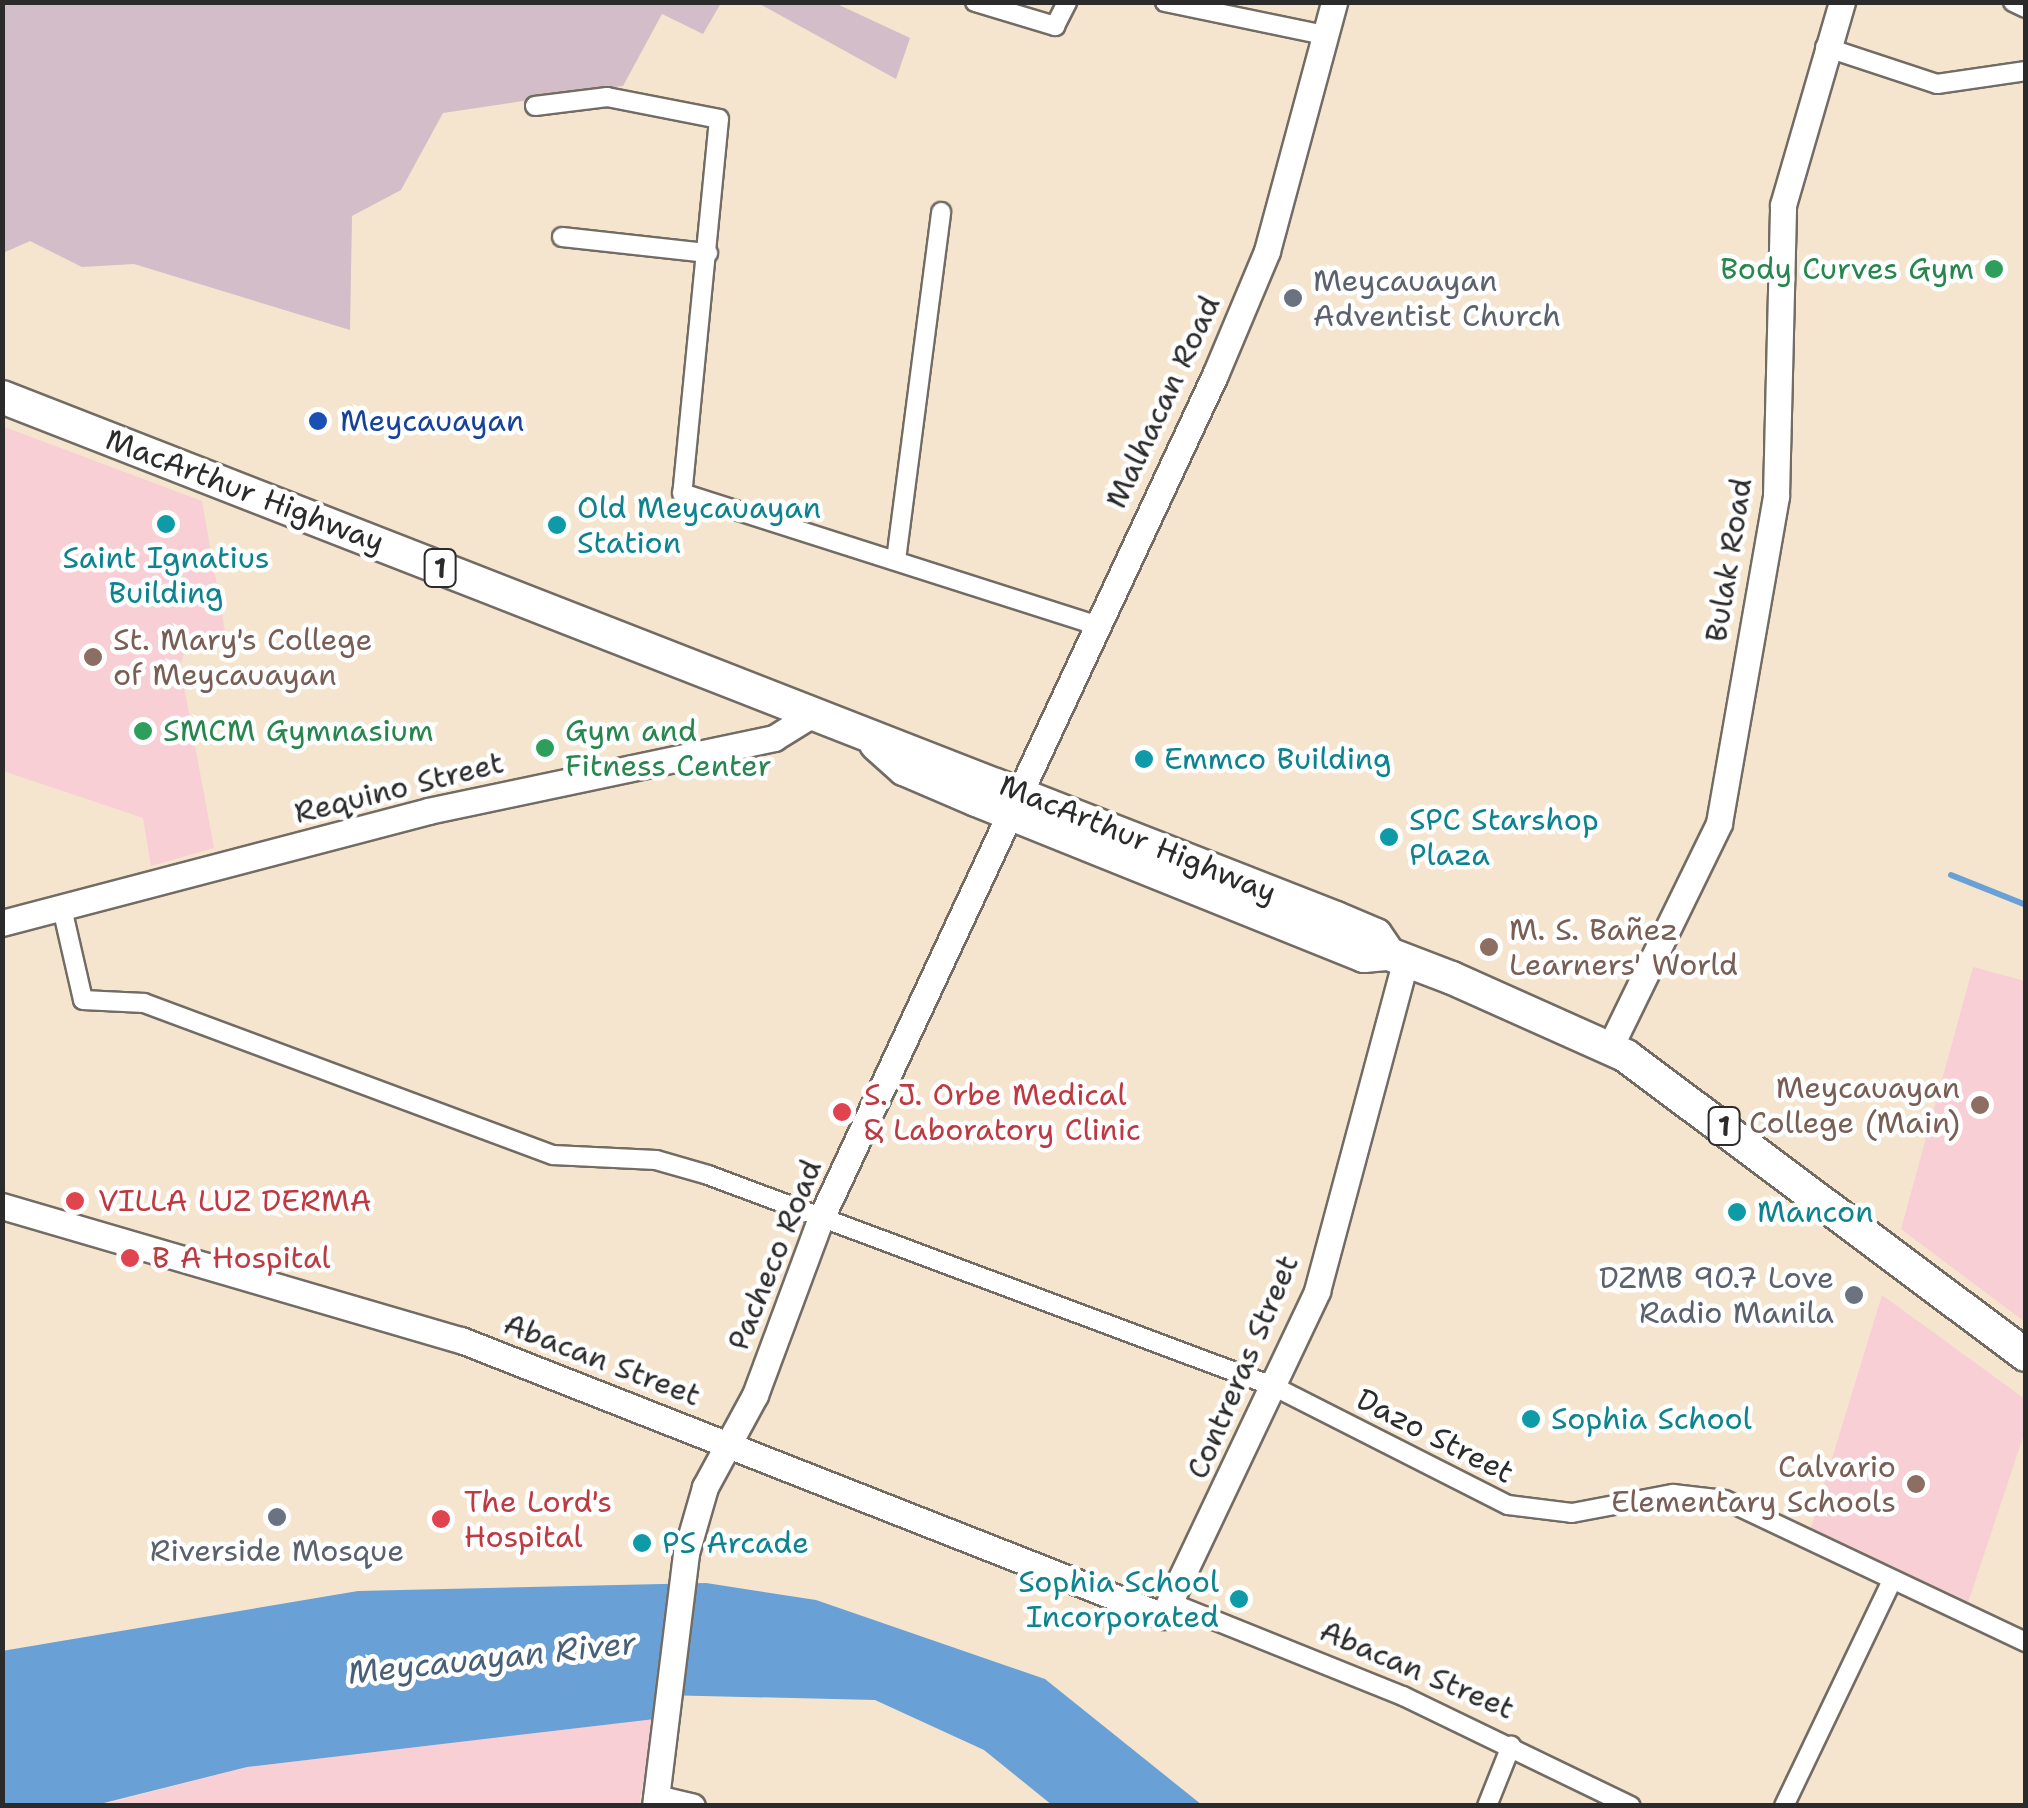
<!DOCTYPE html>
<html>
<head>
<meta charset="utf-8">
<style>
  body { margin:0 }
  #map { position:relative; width:2028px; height:1808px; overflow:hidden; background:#f5e5ce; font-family:"Shantell Sans",sans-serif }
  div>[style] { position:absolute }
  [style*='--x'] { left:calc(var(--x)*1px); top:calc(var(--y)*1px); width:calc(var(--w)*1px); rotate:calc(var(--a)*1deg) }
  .built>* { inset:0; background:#f7cfd5 }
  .industrial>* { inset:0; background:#d2bdc8 }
  .water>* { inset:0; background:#69a0d6 }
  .stream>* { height:6px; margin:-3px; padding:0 3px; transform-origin:3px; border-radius:3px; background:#69a0d6 }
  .roads { filter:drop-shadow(2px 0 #726c64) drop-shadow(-2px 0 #726c64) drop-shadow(0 2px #726c64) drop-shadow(0 -2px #726c64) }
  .street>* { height:18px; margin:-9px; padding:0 9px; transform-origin:9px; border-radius:9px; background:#fff }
  .secondary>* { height:25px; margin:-12.5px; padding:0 12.5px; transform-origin:12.5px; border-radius:12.5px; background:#fff }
  .highway>* { height:32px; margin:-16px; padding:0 16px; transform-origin:16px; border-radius:16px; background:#fff }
  .dots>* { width:28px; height:28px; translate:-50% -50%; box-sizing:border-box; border:5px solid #fff; border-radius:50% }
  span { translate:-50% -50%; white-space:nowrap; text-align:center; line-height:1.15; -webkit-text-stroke:9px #fff; paint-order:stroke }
  .shield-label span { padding:2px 8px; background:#fff; border:2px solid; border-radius:8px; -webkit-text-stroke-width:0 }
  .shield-label { font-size:28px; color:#2b2b2b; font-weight:700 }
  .leisure-label { font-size:30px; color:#27864d }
  .right { translate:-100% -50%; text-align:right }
  .left { translate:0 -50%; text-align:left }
  .worship-label { font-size:30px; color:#5b616d }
  .street-label { font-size:30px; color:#2b2b2b }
  .transit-label { font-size:30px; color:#164399 }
  .culture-label { font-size:30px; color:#0d838f }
  .education-label { font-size:30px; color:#785e54 }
  .health-label { font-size:30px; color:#be3a42 }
  .water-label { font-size:32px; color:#476078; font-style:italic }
  .frame { position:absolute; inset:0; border:5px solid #2b2b2b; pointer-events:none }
</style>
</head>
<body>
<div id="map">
  <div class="built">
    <div style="clip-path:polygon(2px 426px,202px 501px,225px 631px,191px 635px,175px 679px,184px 686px,214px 848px,151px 866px,143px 818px,3px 771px)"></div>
    <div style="clip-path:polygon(1973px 967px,2025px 981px,2025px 1322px,1901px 1229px)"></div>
    <div style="clip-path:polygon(1882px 1295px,2025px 1399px,2025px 1431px,1965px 1612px,1808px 1537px)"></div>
    <div style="clip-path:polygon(655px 1719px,639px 1805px,96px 1806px,247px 1767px)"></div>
  </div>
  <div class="industrial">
    <div style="clip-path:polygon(2px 3px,721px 3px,703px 34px,662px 14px,623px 86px,443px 113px,401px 190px,352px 216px,350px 330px,134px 264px,82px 267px,30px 241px,3px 253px)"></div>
    <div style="clip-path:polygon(758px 3px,835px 3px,910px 38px,896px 79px)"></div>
  </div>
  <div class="water">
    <div style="clip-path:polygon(706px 1583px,816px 1600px,1045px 1679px,1202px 1805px,1052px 1805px,984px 1750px,875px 1700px,660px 1695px,655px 1719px,247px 1767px,96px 1805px,3px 1805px,2px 1651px,358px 1591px)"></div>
  </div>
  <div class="stream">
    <div style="--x:1951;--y:875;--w:81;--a:21.8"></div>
  </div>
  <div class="roads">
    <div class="street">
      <div style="--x:975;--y:2;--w:84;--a:16.7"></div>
      <div style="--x:1055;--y:26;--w:27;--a:-63"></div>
      <div style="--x:1165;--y:2;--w:167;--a:11.7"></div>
      <div style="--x:2013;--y:2;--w:14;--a:25"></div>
      <div style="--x:1825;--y:47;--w:118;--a:18.3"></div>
      <div style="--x:1937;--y:84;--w:90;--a:-8.3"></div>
      <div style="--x:535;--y:106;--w:73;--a:-7.1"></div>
      <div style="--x:607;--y:97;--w:114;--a:11.1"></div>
      <div style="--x:719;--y:119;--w:376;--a:95.6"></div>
      <div style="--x:682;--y:493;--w:435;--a:17.7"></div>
      <div style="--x:562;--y:237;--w:147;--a:6.3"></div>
      <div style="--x:896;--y:560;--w:351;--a:-82.6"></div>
      <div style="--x:62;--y:908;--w:94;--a:77.1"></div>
      <div style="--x:83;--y:1000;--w:61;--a:2.8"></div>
      <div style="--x:144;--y:1003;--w:436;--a:20.4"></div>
      <div style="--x:553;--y:1155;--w:103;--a:2.8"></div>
      <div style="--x:656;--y:1160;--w:54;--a:16.1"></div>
      <div style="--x:708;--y:1175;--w:605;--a:20.5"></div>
      <div style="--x:1275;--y:1387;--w:261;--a:26.9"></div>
      <div style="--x:1508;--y:1505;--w:64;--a:7.1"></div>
      <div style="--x:1572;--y:1513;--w:103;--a:-10.7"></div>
      <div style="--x:1673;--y:1494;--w:52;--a:6.6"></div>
      <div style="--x:1725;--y:1500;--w:333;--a:25.3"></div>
      <div style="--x:1174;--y:1604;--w:247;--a:21.9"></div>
      <div style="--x:1403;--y:1696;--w:253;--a:25.8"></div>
      <div style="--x:1487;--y:1806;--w:65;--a:-68.2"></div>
      <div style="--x:1784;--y:1806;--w:250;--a:-64.4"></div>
    </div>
    <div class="secondary">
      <div style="--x:2;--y:923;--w:440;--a:-14.7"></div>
      <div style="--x:428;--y:811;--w:354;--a:-11.9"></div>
      <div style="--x:774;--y:738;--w:40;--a:-32"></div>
      <div style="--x:1609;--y:1049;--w:251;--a:-64"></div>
      <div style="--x:1719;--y:823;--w:332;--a:-80.1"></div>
      <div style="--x:1776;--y:496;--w:291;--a:-88.6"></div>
      <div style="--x:1783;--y:205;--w:211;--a:-73.8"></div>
      <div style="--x:2;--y:1206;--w:478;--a:16.3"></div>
      <div style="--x:461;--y:1340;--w:754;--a:21.46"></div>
      <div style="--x:1163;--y:1616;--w:360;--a:-64.6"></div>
      <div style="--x:1317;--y:1291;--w:343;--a:-75"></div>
      <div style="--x:656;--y:1798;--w:37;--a:13"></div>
      <div style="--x:655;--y:1806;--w:255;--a:-83"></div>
      <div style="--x:686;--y:1553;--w:69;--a:-73.9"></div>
      <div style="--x:705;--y:1487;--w:105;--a:-61.5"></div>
      <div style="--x:755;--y:1395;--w:189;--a:-69.6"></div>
      <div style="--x:821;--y:1218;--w:931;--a:-64.95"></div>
      <div style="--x:1215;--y:375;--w:134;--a:-67.2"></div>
      <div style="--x:1267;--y:251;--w:258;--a:-74.9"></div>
    </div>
    <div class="highway">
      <div style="--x:2;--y:397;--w:1432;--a:21.33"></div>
      <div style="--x:1336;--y:918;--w:43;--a:23"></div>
      <div style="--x:1376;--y:935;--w:23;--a:56"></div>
      <div style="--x:876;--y:744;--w:38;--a:42"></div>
      <div style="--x:904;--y:769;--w:78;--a:23.3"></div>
      <div style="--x:976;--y:800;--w:418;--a:21.9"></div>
      <div style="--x:1364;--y:956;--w:25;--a:-5"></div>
      <div style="--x:1389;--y:954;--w:67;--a:20.9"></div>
      <div style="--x:1452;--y:978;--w:191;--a:24.1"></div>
      <div style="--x:1626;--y:1056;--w:499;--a:36.8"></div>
    </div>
  </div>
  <div class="dots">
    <div style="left:1994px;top:269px;background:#2e9e5b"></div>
    <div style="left:1293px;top:298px;background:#6b7280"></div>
    <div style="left:318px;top:421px;background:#1a4fb4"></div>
    <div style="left:166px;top:524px;background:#0f9aa8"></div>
    <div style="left:557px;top:525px;background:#0f9aa8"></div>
    <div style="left:93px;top:657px;background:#8d6e63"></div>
    <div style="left:143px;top:731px;background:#2e9e5b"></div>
    <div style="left:545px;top:748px;background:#2e9e5b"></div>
    <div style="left:1144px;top:759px;background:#0f9aa8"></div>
    <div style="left:1389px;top:837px;background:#0f9aa8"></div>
    <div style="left:1489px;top:947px;background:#8d6e63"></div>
    <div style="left:1980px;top:1105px;background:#8d6e63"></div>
    <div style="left:842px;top:1112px;background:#e0444e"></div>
    <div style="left:75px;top:1201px;background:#e0444e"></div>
    <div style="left:1737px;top:1212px;background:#0f9aa8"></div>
    <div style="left:130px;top:1258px;background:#e0444e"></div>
    <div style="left:1854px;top:1295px;background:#6b7280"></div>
    <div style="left:1531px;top:1419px;background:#0f9aa8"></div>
    <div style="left:1916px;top:1484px;background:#8d6e63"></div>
    <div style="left:277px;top:1517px;background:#6b7280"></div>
    <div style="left:441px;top:1519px;background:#e0444e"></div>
    <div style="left:642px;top:1543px;background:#0f9aa8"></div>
    <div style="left:1239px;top:1599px;background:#0f9aa8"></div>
  </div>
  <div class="shield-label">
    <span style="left:440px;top:568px">1</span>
    <span style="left:1724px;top:1126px">1</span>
  </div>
  <div class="leisure-label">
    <span class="right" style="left:1974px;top:269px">Body Curves Gym</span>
    <span class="left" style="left:163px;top:731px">SMCM Gymnasium</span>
    <span class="left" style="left:565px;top:748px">Gym and<br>Fitness Center</span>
  </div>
  <div class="worship-label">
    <span class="left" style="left:1313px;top:298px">Meycauayan<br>Adventist Church</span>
    <span class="right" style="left:1834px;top:1295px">DZMB 90.7 Love<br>Radio Manila</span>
    <span style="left:277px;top:1551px">Riverside Mosque</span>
  </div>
  <div class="street-label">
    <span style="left:1163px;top:402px;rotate:-65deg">Malhacan Road</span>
    <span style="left:245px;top:491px;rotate:21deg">MacArthur Highway</span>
    <span style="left:1729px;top:560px;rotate:-81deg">Bulak Road</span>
    <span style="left:399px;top:788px;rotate:-14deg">Requino Street</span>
    <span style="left:1138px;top:839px;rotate:22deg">MacArthur Highway</span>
    <span style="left:775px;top:1255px;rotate:-68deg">Pacheco Road</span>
    <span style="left:602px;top:1360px;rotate:21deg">Abacan Street</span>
    <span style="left:1243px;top:1367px;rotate:-67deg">Contreras Street</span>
    <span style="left:1435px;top:1436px;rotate:27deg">Dazo Street</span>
    <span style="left:1417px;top:1670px;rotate:23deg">Abacan Street</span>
  </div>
  <div class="transit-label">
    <span class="left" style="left:340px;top:421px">Meycauayan</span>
  </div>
  <div class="culture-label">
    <span class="left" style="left:577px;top:525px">Old Meycauayan<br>Station</span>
    <span style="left:166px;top:575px">Saint Ignatius<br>Building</span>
    <span class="left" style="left:1164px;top:759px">Emmco Building</span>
    <span class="left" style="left:1409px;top:837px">SPC Starshop<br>Plaza</span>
    <span class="left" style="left:1757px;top:1212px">Mancon</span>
    <span class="left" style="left:1551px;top:1419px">Sophia School</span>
    <span class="left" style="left:662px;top:1543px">PS Arcade</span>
    <span class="right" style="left:1219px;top:1599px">Sophia School<br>Incorporated</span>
  </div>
  <div class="education-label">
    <span class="left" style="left:113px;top:657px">St. Mary's College<br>of Meycauayan</span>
    <span class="left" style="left:1509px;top:947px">M. S. Bañez<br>Learners' World</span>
    <span class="right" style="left:1960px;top:1105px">Meycauayan<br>College (Main)</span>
    <span class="right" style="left:1896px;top:1484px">Calvario<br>Elementary Schools</span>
  </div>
  <div class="health-label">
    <span class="left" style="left:864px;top:1112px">S. J. Orbe Medical<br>&amp; Laboratory Clinic</span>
    <span class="left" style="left:98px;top:1201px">VILLA LUZ DERMA</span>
    <span class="left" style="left:152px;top:1258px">B A Hospital</span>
    <span class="left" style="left:464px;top:1519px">The Lord's<br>Hospital</span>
  </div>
  <div class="water-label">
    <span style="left:492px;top:1658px;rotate:-6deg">Meycauayan River</span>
  </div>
  <div class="frame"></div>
</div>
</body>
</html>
